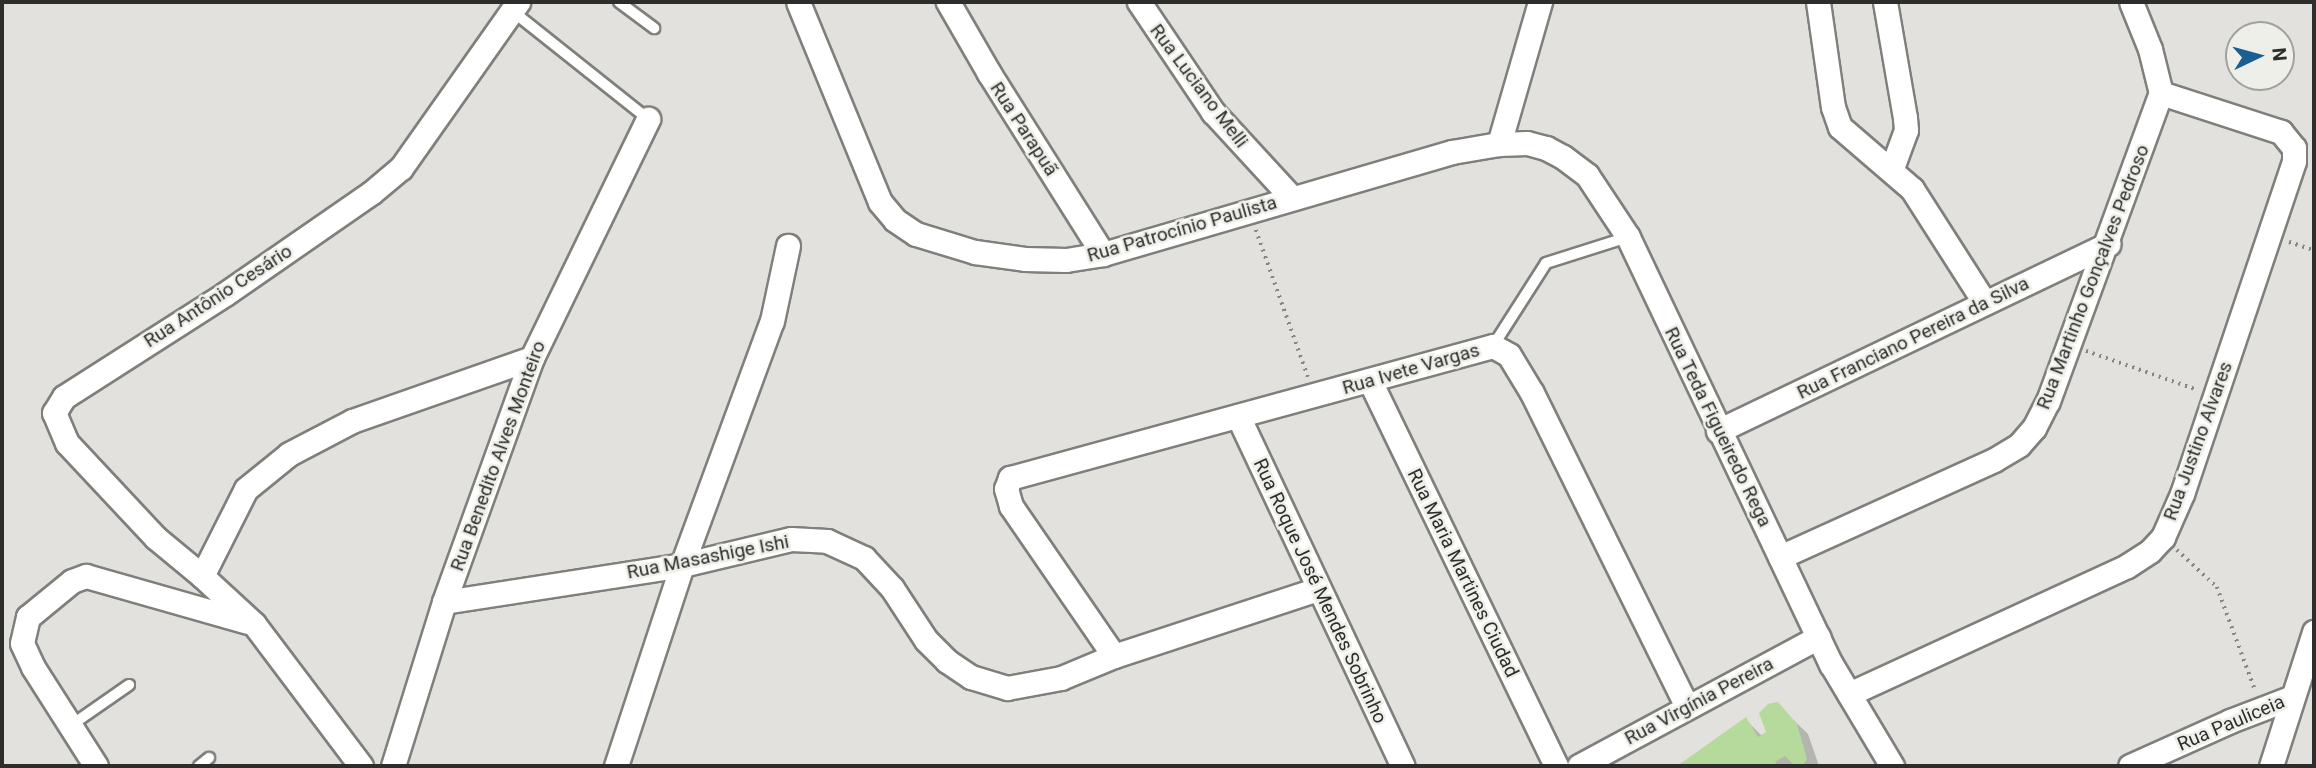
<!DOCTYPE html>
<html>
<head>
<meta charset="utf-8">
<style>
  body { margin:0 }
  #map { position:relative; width:2316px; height:768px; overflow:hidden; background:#e2e1dd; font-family:Roboto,sans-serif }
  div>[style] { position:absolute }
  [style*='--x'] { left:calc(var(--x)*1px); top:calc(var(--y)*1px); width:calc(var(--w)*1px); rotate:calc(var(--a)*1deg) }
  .shadow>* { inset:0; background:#0003 }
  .building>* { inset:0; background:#b5da9c }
  .path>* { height:3.5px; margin-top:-1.75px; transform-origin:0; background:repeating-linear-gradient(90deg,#868683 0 2px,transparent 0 7px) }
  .roads { filter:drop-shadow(2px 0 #7f7f7b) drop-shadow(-2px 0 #7f7f7b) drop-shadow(0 2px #7f7f7b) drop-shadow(0 -2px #7f7f7b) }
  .service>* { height:10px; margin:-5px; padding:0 5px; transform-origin:5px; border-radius:5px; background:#fff }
  .minor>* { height:23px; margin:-11.5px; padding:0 11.5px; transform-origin:11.5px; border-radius:11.5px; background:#fff }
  span { translate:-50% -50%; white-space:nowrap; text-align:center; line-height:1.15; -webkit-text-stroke:5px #efefea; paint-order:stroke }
  .street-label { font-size:19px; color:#2d2d2c }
  .frame { position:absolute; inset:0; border:4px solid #2d2d2c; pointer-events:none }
  .north { position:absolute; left:2225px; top:21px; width:70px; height:70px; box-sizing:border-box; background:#efefea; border:2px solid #a1a19e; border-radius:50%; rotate:85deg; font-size:19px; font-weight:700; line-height:28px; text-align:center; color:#2d2d2c }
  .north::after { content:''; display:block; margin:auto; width:24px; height:32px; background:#195f94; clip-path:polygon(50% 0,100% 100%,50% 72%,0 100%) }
</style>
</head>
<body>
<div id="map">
  <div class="shadow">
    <div style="clip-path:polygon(1777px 704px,1808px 734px,1819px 766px,1680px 766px,1745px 719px,1762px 736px,1768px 732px)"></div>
  </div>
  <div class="building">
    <div style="clip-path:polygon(1778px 702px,1797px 724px,1807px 759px,1803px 765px,1793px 764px,1785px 756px,1775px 762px,1778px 766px,1677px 766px,1746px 717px,1758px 737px,1766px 732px,1759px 713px,1768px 704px)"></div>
  </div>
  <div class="path">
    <div style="--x:1256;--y:230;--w:156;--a:70.5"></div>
    <div style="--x:2289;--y:242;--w:26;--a:18"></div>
    <div style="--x:2086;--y:351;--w:115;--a:19.2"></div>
    <div style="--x:2177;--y:550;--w:54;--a:42.8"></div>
    <div style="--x:2217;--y:587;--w:110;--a:69.7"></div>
  </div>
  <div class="roads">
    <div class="service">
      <div style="--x:619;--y:2;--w:44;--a:36.6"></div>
      <div style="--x:511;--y:10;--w:175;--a:38.5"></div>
      <div style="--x:1493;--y:346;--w:98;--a:-57.4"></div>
      <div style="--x:1546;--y:263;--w:86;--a:-17.6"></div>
      <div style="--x:70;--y:726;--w:72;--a:-34.8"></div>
      <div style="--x:199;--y:766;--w:13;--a:-39"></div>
    </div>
    <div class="minor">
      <div style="--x:798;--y:2;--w:216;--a:67.7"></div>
      <div style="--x:880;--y:202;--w:23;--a:50"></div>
      <div style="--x:895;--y:220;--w:25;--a:34"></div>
      <div style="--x:916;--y:234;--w:62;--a:17"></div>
      <div style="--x:975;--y:252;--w:50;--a:8"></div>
      <div style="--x:1025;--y:259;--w:41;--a:1.4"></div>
      <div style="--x:1066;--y:260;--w:37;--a:-9"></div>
      <div style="--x:1103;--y:254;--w:364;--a:-16.3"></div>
      <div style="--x:1452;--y:152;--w:48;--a:-9.7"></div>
      <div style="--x:1499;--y:144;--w:28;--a:-2"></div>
      <div style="--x:1527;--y:143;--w:20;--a:15"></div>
      <div style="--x:1546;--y:148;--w:19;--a:28"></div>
      <div style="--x:1563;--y:157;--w:30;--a:37"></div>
      <div style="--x:1587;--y:175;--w:74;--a:56.5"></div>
      <div style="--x:1628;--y:237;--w:473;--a:64.6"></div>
      <div style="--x:1831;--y:664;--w:119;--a:59.1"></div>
      <div style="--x:948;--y:2;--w:82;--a:60"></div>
      <div style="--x:989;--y:73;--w:214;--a:57.8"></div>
      <div style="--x:1139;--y:2;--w:133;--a:56.1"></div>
      <div style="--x:1213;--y:112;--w:117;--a:47.4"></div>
      <div style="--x:1818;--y:2;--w:106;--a:81.9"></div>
      <div style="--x:1833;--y:107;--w:21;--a:71"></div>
      <div style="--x:1840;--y:127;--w:95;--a:40.7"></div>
      <div style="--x:1912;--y:189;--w:135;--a:57.4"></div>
      <div style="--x:1885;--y:2;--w:118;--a:80.2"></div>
      <div style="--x:1905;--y:118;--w:12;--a:85"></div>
      <div style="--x:1906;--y:130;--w:40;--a:110.2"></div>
      <div style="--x:2131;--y:2;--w:51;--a:68"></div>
      <div style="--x:2150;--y:49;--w:45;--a:76"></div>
      <div style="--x:1499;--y:144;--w:148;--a:-73.9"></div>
      <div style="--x:1370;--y:381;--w:428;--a:64.2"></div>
      <div style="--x:1238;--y:416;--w:387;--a:64.8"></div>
      <div style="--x:1718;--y:431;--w:433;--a:-25.6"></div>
      <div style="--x:1780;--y:557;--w:235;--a:-24.4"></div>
      <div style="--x:1994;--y:460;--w:29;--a:-31"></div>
      <div style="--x:2019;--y:445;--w:23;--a:-49"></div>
      <div style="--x:2034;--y:428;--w:30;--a:-63"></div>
      <div style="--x:2048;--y:401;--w:328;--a:-69.9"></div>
      <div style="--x:202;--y:576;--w:60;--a:-140.4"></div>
      <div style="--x:156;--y:538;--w:130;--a:-133.1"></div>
      <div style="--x:67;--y:443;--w:33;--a:-113"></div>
      <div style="--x:54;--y:413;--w:19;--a:-58"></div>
      <div style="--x:64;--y:397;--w:191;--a:-32.6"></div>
      <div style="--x:225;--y:294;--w:178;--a:-34.7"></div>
      <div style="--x:371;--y:193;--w:39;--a:-40"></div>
      <div style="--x:401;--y:168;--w:203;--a:-54.8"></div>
      <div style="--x:444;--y:602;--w:241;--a:-8.8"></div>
      <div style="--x:682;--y:565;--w:112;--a:-13.4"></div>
      <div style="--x:791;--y:539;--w:36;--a:3"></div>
      <div style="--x:827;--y:541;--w:41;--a:24.7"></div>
      <div style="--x:864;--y:558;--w:41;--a:47"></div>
      <div style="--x:892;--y:588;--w:62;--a:56.8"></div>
      <div style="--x:926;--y:640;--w:30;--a:45"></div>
      <div style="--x:947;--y:661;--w:29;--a:34"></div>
      <div style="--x:971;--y:677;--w:38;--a:17"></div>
      <div style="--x:1007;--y:688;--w:55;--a:-10.5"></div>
      <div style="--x:1061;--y:678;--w:57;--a:-22.5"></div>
      <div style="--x:1114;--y:656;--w:215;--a:-18.2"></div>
      <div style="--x:1114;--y:656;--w:182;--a:-124.5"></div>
      <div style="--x:1011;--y:506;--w:18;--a:-106"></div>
      <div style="--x:1006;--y:489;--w:12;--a:-70"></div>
      <div style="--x:1010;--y:478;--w:501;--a:-15.29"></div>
      <div style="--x:1493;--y:346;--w:18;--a:29"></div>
      <div style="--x:1509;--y:355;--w:44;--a:58.8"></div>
      <div style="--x:1532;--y:393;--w:350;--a:63.7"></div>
      <div style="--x:1849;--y:694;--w:306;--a:-24.7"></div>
      <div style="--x:2127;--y:566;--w:27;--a:-33"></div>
      <div style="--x:2150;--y:551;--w:19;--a:-47"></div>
      <div style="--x:2163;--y:537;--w:47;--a:-66.2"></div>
      <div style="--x:2182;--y:494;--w:351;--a:-71.4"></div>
      <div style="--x:2294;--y:161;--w:13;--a:-90"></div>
      <div style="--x:2294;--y:148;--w:21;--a:-129"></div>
      <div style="--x:2281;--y:132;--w:126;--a:-162"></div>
      <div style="--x:96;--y:766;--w:117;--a:-122.5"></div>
      <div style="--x:33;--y:667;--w:26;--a:-115"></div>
      <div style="--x:22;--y:643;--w:27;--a:-77"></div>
      <div style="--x:28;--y:617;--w:57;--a:-39.3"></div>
      <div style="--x:72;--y:581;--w:15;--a:-20"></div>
      <div style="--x:86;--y:576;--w:168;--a:15.9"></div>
      <div style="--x:361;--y:766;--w:178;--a:-127"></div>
      <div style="--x:254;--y:624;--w:71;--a:-137.3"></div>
      <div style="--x:202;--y:576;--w:97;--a:-63.2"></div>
      <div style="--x:246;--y:489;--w:55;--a:-39.1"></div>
      <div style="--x:289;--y:454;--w:71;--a:-27.6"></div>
      <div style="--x:352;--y:421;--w:191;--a:-19.3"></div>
      <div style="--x:393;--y:766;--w:172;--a:-72.7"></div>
      <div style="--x:444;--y:602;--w:259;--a:-70.2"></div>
      <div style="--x:532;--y:358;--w:266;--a:-64.1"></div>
      <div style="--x:616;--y:766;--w:212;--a:-71.8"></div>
      <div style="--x:682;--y:565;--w:260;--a:-69.8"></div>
      <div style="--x:772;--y:321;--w:77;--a:-78"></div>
      <div style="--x:1579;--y:766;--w:272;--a:-28.3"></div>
      <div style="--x:2130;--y:766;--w:110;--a:-24.2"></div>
      <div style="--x:2230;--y:721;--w:67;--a:-20.9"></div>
      <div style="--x:2271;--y:766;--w:141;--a:-72.2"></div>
    </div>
  </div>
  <div class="street-label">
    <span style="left:1199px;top:86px;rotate:53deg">Rua Luciano Melli</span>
    <span style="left:1024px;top:129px;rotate:57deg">Rua Parapuã</span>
    <span style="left:1182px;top:229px;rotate:-16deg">Rua Patrocínio Paulista</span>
    <span style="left:2093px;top:277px;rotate:-69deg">Rua Martinho Gonçalves Pedroso</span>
    <span style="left:218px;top:296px;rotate:-33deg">Rua Antônio Cesário</span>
    <span style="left:1913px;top:338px;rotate:-26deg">Rua Franciano Pereira da Silva</span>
    <span style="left:1411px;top:369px;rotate:-16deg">Rua Ivete Vargas</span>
    <span style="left:1718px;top:427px;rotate:64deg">Rua Teda Figueiredo Rega</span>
    <span style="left:2198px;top:441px;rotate:-70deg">Rua Justino Alvares</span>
    <span style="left:498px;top:456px;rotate:-70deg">Rua Benedito Alves Monteiro</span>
    <span style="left:708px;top:557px;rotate:-11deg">Rua Masashige Ishi</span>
    <span style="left:1463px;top:573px;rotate:64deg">Rua Maria Martines Ciudad</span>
    <span style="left:1320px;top:591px;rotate:65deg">Rua Roque José Mendes Sobrinho</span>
    <span style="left:1699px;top:701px;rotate:-28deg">Rua Virgínia Pereira</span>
    <span style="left:2231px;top:723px;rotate:-23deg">Rua Pauliceia</span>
  </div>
  <div class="frame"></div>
  <div class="north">N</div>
</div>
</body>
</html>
